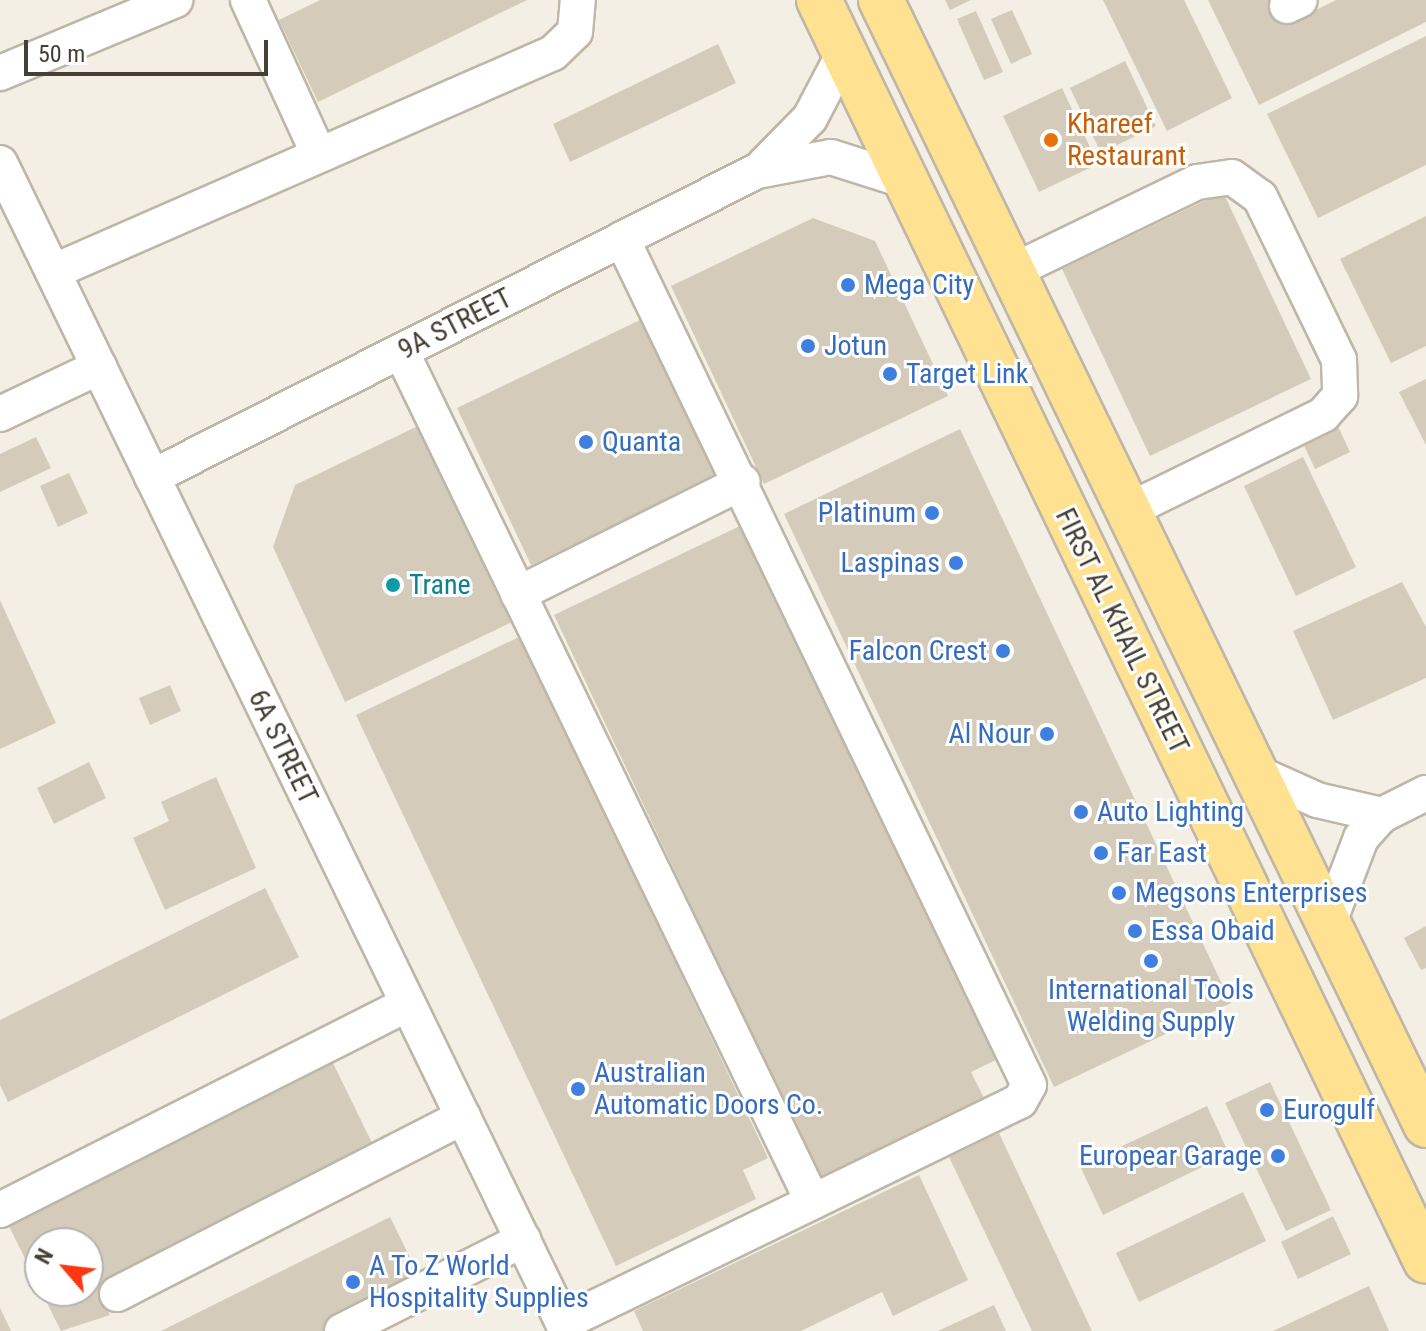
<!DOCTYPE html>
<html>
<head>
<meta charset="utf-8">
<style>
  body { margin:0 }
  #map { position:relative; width:1426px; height:1331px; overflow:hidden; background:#f3efe5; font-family:"Roboto Condensed",sans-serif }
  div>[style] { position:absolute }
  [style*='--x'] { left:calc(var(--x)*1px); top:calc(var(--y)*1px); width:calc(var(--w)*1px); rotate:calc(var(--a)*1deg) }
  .building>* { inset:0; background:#d5cbba }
  .roads { filter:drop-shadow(2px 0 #beb7a8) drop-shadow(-2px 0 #beb7a8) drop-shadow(0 2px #beb7a8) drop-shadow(0 -2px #beb7a8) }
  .minor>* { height:34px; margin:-17px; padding:0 17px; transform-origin:17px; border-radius:17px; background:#fff }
  .major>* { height:44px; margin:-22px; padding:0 22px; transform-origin:22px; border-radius:22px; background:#ffe192 }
  .dots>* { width:22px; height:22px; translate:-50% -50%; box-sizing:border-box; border:4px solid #fff; border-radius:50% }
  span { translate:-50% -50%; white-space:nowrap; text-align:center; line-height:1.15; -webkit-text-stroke:6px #fff; paint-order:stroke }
  .food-label { font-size:28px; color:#c56008 }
  .left { translate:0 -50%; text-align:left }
  .shop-label { font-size:28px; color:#366cbe }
  .right { translate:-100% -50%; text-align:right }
  .street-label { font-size:28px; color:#453f35 }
  .culture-label { font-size:28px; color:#0d838f }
  .north { position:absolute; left:24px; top:1227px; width:80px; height:80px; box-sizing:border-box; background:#fff; border:2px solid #b5b2ae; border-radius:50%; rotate:298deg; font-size:22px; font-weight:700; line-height:32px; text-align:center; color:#453f35 }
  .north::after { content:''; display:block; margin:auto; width:28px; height:36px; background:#fd3712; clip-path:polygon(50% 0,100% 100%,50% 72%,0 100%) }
  .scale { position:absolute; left:24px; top:40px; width:244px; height:36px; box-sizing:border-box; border:4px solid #453f35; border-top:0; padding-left:10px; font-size:24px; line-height:28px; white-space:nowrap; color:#453f35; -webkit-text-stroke:6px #fff; paint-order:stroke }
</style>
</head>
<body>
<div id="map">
  <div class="building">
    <div style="clip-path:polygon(320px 0,527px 0,318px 102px,279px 20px)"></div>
    <div style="clip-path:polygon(945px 0,971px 0,950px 10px)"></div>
    <div style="clip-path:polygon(1103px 0,1184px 0,1232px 98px,1167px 131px)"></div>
    <div style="clip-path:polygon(1208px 0,1276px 0,1288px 24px,1336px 0,1426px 0,1426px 22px,1259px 105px)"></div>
    <div style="clip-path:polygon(1012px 10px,1032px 54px,1011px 64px,991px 19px)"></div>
    <div style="clip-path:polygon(976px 11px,1003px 72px,984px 80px,957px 19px)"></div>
    <div style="clip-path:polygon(1426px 36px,1426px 165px,1318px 218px,1267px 114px)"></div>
    <div style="clip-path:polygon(718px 44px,736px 83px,570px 162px,553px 124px)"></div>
    <div style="clip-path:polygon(1125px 61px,1156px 126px,1101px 153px,1070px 88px)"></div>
    <div style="clip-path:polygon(1062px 88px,1098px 164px,1039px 192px,1003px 116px)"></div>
    <div style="clip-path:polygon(1223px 192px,1311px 379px,1150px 456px,1062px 269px)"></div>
    <div style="clip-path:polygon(1426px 216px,1426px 346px,1391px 363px,1340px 259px)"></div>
    <div style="clip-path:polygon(813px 218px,875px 241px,948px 396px,764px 484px,671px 286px)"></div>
    <div style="clip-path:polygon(642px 319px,716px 477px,531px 565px,457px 408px)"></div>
    <div style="clip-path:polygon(1426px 379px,1426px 445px,1399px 392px)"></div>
    <div style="clip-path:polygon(1337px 424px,1350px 452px,1315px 469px,1302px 441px)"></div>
    <div style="clip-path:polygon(420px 425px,512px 622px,345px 702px,273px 547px,295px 485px)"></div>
    <div style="clip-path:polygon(960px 429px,1231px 1003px,1054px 1087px,784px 514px)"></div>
    <div style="clip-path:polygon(36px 437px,51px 468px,0 492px,0 454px)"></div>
    <div style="clip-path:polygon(1303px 457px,1356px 567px,1296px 596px,1244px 486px)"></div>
    <div style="clip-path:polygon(69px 473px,88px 513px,58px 527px,40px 486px)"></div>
    <div style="clip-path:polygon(744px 524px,996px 1060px,971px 1072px,985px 1100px,820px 1179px,554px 615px)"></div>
    <div style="clip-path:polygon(1402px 582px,1426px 627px,1426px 678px,1333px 720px,1293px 631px)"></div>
    <div style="clip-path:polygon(0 600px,56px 723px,0 749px)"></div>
    <div style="clip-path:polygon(521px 636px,768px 1158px,743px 1170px,756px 1199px,616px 1266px,356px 715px)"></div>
    <div style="clip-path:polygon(170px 685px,181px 711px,150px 725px,139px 698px)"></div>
    <div style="clip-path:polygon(89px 762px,106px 798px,54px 824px,37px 788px)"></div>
    <div style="clip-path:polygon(216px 777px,256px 868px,165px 910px,133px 838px,169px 821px,161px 802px)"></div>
    <div style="clip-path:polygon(265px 888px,299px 957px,8px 1102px,0 1085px,0 1020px)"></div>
    <div style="clip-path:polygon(1426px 926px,1426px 968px,1421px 970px,1404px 938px)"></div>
    <div style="clip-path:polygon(332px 1061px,376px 1151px,98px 1290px,110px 1315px,61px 1331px,41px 1291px,88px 1291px,88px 1243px,40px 1243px,40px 1289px,7px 1222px)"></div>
    <div style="clip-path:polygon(1270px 1082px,1331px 1210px,1286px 1231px,1225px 1103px)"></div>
    <div style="clip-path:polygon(1207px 1106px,1229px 1154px,1103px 1215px,1080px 1166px)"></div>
    <div style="clip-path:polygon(999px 1133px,1092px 1331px,1032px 1331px,949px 1157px)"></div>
    <div style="clip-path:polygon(919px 1175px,968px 1280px,893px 1316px,882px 1292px,801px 1331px,643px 1331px,634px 1311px)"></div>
    <div style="clip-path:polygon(1243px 1192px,1266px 1241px,1139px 1302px,1116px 1253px)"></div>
    <div style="clip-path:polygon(1333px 1216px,1351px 1254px,1298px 1279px,1281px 1242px)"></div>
    <div style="clip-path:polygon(390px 1217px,425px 1288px,338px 1331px,161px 1331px)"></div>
    <div style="clip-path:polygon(1369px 1286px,1389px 1331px,1273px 1331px)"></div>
    <div style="clip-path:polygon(994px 1305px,1006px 1331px,938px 1331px)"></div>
    <div style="clip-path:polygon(0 1308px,11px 1331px,0 1331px)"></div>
  </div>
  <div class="roads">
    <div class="minor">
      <div style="--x:248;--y:0;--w:170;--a:65.4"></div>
      <div style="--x:1287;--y:6;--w:14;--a:-25"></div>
      <div style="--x:0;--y:73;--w:190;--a:-22.6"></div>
      <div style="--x:0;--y:163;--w:1298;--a:64.11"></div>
      <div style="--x:764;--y:165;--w:66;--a:-45.6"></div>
      <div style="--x:810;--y:118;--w:73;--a:-62.4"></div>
      <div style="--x:57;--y:270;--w:541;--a:-23.63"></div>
      <div style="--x:553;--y:53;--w:30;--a:-44"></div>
      <div style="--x:575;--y:32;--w:32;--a:-85"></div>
      <div style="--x:1013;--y:271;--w:204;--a:-25.8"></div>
      <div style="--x:1197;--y:182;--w:35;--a:-8"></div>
      <div style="--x:1232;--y:177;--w:34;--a:36"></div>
      <div style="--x:1260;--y:197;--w:181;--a:64.1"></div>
      <div style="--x:1339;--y:360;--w:36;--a:88"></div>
      <div style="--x:1340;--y:396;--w:25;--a:132"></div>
      <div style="--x:1323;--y:415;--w:216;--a:153.9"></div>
      <div style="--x:401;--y:351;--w:945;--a:64.17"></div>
      <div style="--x:0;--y:414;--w:110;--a:-25.4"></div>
      <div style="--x:152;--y:477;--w:678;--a:-26.83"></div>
      <div style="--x:757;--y:171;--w:75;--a:-10.7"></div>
      <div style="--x:831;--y:157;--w:76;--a:17.7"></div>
      <div style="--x:518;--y:594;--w:251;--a:-26.5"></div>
      <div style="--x:1257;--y:773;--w:66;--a:24.2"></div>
      <div style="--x:1317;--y:800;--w:67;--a:13"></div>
      <div style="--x:1329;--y:922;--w:90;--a:-69.1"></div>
      <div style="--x:1361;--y:838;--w:31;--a:-48"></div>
      <div style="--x:1382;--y:815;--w:49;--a:-26.6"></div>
      <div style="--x:0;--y:1210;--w:457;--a:-26.8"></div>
      <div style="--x:117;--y:1294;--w:389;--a:-27.1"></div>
      <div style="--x:563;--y:1323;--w:508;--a:-25.91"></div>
      <div style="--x:1020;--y:1101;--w:18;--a:-61"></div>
      <div style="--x:1029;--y:1085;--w:939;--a:-115.69"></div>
      <div style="--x:342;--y:1331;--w:203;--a:-26.7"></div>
    </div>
    <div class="major">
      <div style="--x:819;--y:0;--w:1399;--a:64.3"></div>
      <div style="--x:881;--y:0;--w:1250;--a:64.15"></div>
    </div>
  </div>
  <div class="dots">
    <div style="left:1051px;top:140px;background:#e8710a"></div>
    <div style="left:848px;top:285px;background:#3f7fe0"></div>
    <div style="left:808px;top:346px;background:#3f7fe0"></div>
    <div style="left:890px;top:374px;background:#3f7fe0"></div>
    <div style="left:586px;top:442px;background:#3f7fe0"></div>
    <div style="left:932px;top:513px;background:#3f7fe0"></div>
    <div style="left:956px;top:563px;background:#3f7fe0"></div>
    <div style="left:393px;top:585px;background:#0f9aa8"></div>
    <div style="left:1003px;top:651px;background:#3f7fe0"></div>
    <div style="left:1047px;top:734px;background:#3f7fe0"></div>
    <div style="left:1081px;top:812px;background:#3f7fe0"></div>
    <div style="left:1101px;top:853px;background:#3f7fe0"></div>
    <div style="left:1119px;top:893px;background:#3f7fe0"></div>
    <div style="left:1135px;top:931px;background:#3f7fe0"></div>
    <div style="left:1151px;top:961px;background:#3f7fe0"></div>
    <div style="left:578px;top:1089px;background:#3f7fe0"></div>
    <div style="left:1267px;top:1110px;background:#3f7fe0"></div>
    <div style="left:1278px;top:1156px;background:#3f7fe0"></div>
    <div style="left:353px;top:1282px;background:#3f7fe0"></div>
  </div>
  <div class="food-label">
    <span class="left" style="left:1067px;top:140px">Khareef<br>Restaurant</span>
  </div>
  <div class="shop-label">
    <span class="left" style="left:864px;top:285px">Mega City</span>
    <span class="left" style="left:824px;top:346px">Jotun</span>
    <span class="left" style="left:906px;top:374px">Target Link</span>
    <span class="left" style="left:602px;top:442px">Quanta</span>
    <span class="right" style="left:916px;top:513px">Platinum</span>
    <span class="right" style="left:940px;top:563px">Laspinas</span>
    <span class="right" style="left:987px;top:651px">Falcon Crest</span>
    <span class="right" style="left:1031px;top:734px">Al Nour</span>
    <span class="left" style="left:1097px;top:812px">Auto Lighting</span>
    <span class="left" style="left:1117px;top:853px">Far East</span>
    <span class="left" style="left:1135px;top:893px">Megsons Enterprises</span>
    <span class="left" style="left:1151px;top:931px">Essa Obaid</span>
    <span style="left:1151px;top:1006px">International Tools<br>Welding Supply</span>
    <span class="left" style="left:594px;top:1089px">Australian<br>Automatic Doors Co.</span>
    <span class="left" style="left:1283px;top:1110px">Eurogulf</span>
    <span class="right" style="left:1262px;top:1156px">Europear Garage</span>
    <span class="left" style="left:369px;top:1282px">A To Z World<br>Hospitality Supplies</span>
  </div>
  <div class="street-label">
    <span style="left:455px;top:324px;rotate:-27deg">9A STREET</span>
    <span style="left:1122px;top:631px;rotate:64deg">FIRST AL KHAIL STREET</span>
    <span style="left:283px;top:747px;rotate:64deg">6A STREET</span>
  </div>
  <div class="culture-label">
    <span class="left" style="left:409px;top:585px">Trane</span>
  </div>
  <div class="north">N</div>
  <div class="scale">50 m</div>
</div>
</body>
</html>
